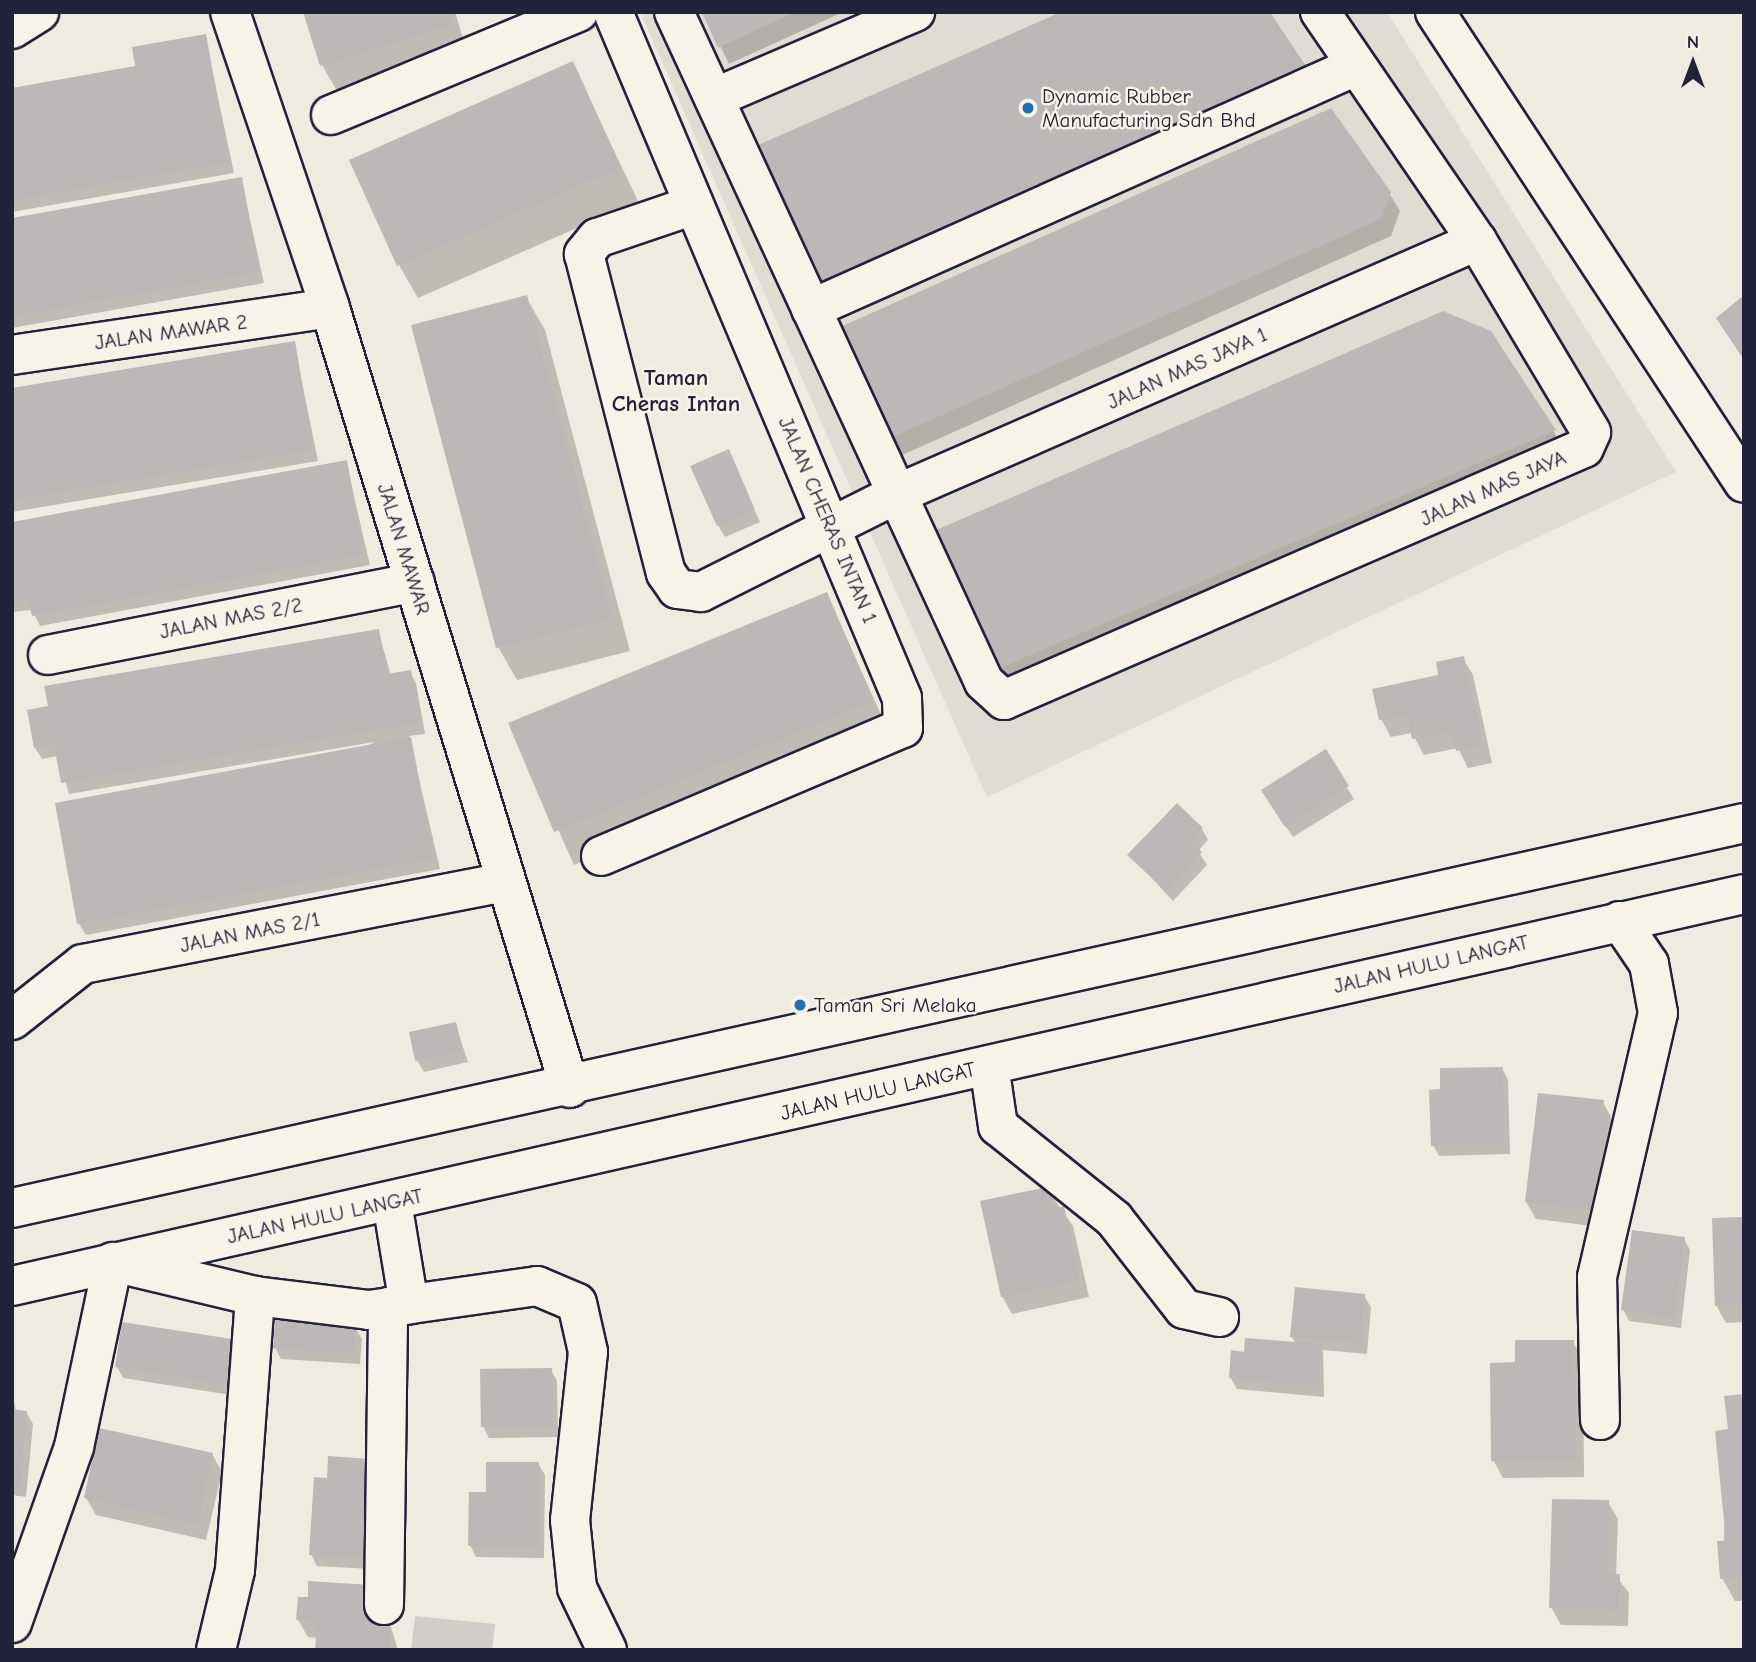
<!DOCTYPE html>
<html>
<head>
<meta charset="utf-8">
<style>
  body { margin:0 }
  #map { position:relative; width:1756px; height:1662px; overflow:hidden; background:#eeebe1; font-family:"Comic Neue",sans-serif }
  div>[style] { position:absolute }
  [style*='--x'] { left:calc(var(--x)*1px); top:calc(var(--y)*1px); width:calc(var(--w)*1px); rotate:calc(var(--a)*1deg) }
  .built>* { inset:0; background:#dfdcd4 }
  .green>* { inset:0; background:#d1cdc9 }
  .shadow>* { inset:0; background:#0003 }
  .building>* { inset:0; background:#bbb8b7 }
  .roads { filter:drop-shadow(2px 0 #22223b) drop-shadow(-2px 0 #22223b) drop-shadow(0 2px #22223b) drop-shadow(0 -2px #22223b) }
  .minor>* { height:38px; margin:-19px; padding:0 19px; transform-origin:19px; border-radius:19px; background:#f7f3e8 }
  .major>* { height:38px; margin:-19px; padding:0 19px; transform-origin:19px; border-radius:19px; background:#f7f3e8 }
  .dots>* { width:19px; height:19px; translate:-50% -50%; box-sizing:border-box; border:4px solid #f7f3e8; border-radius:50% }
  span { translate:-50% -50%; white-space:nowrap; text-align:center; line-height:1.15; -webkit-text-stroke:5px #f7f3e8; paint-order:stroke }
  .poi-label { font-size:21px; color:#22223b }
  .left { translate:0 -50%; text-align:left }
  .street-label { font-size:21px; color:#22223b }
  .neighbourhood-label { font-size:23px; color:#22223b; font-weight:700 }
  .frame { position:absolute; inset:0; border:14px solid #22223b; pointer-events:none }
  .north { position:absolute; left:1658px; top:28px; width:70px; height:70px; -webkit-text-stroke:5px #f7f3e8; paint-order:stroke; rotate:0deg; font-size:19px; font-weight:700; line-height:28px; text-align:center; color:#22223b }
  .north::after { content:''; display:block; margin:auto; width:24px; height:32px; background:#22223b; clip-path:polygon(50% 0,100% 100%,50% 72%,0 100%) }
</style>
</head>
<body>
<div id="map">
  <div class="built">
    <div style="clip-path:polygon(640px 12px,1387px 12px,1676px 472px,987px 797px)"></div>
  </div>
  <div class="green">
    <div style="clip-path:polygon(415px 1616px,495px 1624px,492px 1650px,411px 1650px)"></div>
  </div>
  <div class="shadow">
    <div style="clip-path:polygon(305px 12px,455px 12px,469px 58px,341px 98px,322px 65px)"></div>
    <div style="clip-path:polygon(704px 12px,843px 12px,729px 64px)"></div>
    <div style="clip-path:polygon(205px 36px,234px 173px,12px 212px,12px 90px,137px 68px)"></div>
    <div style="clip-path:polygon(572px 63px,638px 201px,418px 298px,399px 265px)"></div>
    <div style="clip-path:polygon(1304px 67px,1314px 84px,828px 298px,818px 281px)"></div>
    <div style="clip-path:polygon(241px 179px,264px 283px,12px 328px,12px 220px)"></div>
    <div style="clip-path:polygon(1389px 193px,1400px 211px,1391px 236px,900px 456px,890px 438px)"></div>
    <div style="clip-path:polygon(526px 297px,545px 330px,630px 651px,517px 680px,498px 647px)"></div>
    <div style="clip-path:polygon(1490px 332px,1564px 448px,999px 690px,989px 673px)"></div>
    <div style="clip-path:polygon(294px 343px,318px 461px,12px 512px,12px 390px)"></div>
    <div style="clip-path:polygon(728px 451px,760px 522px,725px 537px,718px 525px)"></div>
    <div style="clip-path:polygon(346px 462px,370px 565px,40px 626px,32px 610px,12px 612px,12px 523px)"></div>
    <div style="clip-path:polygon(827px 594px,890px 735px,574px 865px,511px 724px)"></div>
    <div style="clip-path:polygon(378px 631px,391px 675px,410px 672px,416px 683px,425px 734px,409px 736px,440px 869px,86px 935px,79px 924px,374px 742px,69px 794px,58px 756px,42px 759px,35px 748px)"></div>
    <div style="clip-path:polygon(1463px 658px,1473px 675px,1492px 763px,1468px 768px,1458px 748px,1424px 755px,1412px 733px,1391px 737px,1381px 719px)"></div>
    <div style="clip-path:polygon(1325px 752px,1354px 799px,1293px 837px,1269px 802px)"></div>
    <div style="clip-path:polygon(1202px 829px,1208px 840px,1198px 851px,1207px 865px,1173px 901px,1130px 855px)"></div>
    <div style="clip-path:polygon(455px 1024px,468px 1062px,424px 1072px,417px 1060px)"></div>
    <div style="clip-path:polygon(1502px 1068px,1508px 1080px,1510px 1154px,1439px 1156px,1433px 1145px,1442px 1091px)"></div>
    <div style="clip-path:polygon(1603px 1102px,1619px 1133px,1601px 1227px,1536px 1219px,1526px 1202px)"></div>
    <div style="clip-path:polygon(1047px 1189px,1073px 1226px,1089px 1297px,1012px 1314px,1002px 1296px)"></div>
    <div style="clip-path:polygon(1744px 1219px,1744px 1322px,1726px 1323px,1716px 1305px)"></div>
    <div style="clip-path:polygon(1684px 1239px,1690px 1250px,1681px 1328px,1629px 1321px,1623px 1309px)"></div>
    <div style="clip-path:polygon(1364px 1296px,1371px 1307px,1367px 1354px,1323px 1350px,1324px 1397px,1237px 1389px,1230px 1377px,1246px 1354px,1296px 1344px,1292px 1337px)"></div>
    <div style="clip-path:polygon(355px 1327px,362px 1339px,360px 1364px,281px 1359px,275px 1348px)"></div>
    <div style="clip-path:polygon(231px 1340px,237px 1352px,231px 1395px,123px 1378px,117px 1367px)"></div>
    <div style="clip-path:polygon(1573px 1342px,1583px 1359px,1584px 1477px,1503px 1478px,1493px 1460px,1517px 1364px)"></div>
    <div style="clip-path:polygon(551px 1370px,557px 1381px,558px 1437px,489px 1438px,483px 1426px)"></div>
    <div style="clip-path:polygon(12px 1392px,16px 1411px,26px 1412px,33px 1424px,26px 1497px,12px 1495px)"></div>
    <div style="clip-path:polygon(1744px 1395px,1744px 1601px,1735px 1601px,1722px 1578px,1729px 1431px)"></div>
    <div style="clip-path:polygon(212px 1454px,222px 1472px,206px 1540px,96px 1515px,86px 1498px)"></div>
    <div style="clip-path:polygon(538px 1464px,545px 1475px,544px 1558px,476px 1557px,470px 1545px,488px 1494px)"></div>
    <div style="clip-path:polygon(376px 1472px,370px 1569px,317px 1566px,311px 1554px,328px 1479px)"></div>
    <div style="clip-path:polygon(1608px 1502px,1618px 1519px,1616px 1576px,1629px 1593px,1628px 1626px,1561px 1625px,1551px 1607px)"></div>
    <div style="clip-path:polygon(309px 1599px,389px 1621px,398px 1650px,317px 1650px,318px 1638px,308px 1637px,298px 1620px)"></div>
  </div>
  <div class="building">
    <div style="clip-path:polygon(303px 12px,447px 12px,451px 25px,320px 66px)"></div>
    <div style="clip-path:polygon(702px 12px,795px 12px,718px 48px)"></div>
    <div style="clip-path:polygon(1061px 12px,1270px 12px,1306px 66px,817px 282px,756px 146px)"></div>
    <div style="clip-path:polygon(206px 34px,229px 162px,12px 200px,12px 88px,135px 66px,132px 47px)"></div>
    <div style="clip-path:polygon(573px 61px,621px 167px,397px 266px,349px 160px)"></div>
    <div style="clip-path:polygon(1331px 108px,1391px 192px,1381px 219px,888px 439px,838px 328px)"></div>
    <div style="clip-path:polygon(242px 177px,259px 272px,12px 316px,12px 218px)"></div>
    <div style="clip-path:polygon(527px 295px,612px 618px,496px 648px,411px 325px)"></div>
    <div style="clip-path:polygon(1744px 295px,1744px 360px,1716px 318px)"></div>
    <div style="clip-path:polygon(1443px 311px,1491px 331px,1556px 430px,988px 673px,927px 534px)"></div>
    <div style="clip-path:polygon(295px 341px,313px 450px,12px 500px,12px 388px)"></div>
    <div style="clip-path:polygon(729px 449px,755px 510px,717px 526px,690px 466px)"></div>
    <div style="clip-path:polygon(347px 460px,364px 554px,32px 616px,28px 598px,12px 601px,12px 522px)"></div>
    <div style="clip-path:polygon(827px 592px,873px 701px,554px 832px,508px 723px)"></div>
    <div style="clip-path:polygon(379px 629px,387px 674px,411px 670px,420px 722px,61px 783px,54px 745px,34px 748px,27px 710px,48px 706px,44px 686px)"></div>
    <div style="clip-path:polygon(1464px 656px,1483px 745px,1456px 751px,1452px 731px,1412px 739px,1407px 715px,1379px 720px,1372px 689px,1438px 675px,1436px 662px)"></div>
    <div style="clip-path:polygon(411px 737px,434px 858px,77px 924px,55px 803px)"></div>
    <div style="clip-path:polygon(1326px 749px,1349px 786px,1285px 827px,1261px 790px)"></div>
    <div style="clip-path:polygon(1177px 803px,1203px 828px,1190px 841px,1202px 852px,1166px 891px,1127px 855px)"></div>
    <div style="clip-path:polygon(456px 1022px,463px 1051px,415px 1061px,409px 1032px)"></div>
    <div style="clip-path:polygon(1503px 1067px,1504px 1143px,1431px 1146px,1429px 1090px,1440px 1089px,1440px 1068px)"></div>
    <div style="clip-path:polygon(1538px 1093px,1604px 1100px,1602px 1113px,1610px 1114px,1592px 1210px,1525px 1202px)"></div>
    <div style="clip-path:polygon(1047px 1187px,1052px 1209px,1064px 1206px,1080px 1280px,1001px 1297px,980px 1201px)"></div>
    <div style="clip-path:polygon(1744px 1217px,1744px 1305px,1715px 1306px,1712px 1218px)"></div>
    <div style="clip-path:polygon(1632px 1230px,1685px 1237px,1675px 1317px,1621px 1310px)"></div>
    <div style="clip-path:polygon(1295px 1287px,1365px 1294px,1361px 1343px,1290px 1337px)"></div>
    <div style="clip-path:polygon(275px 1320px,356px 1326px,354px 1353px,273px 1348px)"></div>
    <div style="clip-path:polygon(122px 1322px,232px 1339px,225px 1384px,115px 1367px)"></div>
    <div style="clip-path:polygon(1245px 1338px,1322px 1344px,1318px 1386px,1229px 1378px,1231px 1350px,1244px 1352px)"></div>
    <div style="clip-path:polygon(1515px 1340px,1574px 1340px,1575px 1460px,1491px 1461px,1490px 1363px,1515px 1362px)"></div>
    <div style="clip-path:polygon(552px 1368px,553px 1426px,481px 1427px,480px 1369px)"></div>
    <div style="clip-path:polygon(1744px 1394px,1744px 1577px,1720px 1579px,1717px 1541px,1726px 1541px,1715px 1431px,1728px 1429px,1724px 1396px)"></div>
    <div style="clip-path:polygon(12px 1409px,27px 1411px,20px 1486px,12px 1485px)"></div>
    <div style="clip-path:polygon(99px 1428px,213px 1453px,197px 1524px,84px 1498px)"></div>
    <div style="clip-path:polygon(328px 1456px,370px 1459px,364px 1558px,309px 1555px,314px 1477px,327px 1478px)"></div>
    <div style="clip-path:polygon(486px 1462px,539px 1462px,538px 1547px,468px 1546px,469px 1492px,486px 1492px)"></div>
    <div style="clip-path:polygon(1552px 1499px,1609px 1500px,1606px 1574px,1620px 1574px,1619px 1610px,1549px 1608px)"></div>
    <div style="clip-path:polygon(308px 1581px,371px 1585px,369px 1618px,390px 1619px,388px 1650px,315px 1650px,317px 1621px,296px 1620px,298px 1597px,308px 1597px)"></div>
  </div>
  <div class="roads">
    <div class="minor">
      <div style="--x:230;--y:12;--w:312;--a:71.3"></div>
      <div style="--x:330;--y:308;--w:816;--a:72.9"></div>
      <div style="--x:674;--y:12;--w:738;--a:65.17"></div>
      <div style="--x:984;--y:682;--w:27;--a:42"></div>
      <div style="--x:1004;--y:700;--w:632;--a:-23.48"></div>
      <div style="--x:1584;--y:448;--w:17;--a:-66"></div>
      <div style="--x:1591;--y:432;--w:222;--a:-120.8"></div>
      <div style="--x:1477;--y:241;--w:278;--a:-124.4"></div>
      <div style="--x:1435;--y:12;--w:563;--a:56.73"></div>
      <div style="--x:12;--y:29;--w:32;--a:-32"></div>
      <div style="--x:714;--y:98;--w:219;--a:-23.2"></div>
      <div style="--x:331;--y:115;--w:268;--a:-22.6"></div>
      <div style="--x:694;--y:205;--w:102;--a:161.2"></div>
      <div style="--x:597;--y:238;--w:21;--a:129"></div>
      <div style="--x:584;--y:254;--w:329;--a:75.6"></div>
      <div style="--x:666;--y:573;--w:19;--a:55"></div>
      <div style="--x:677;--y:589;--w:24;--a:7"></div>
      <div style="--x:701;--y:592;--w:219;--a:-26.6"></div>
      <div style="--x:897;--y:494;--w:633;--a:-23.57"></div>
      <div style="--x:811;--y:309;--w:597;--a:-24.03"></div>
      <div style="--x:12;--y:355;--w:321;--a:-8.4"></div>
      <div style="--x:48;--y:655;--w:374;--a:-11.2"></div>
      <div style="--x:601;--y:856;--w:328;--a:-23"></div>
      <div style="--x:903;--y:728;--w:30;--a:-92"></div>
      <div style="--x:902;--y:698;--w:744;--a:-112.84"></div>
      <div style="--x:12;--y:1020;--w:90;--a:-38.3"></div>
      <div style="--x:83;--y:964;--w:430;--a:-11"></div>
      <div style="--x:989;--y:1065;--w:62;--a:81.6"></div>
      <div style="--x:998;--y:1126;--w:149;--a:38.7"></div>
      <div style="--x:1114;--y:1219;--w:114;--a:52.1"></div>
      <div style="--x:1184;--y:1309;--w:36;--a:13"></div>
      <div style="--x:392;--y:1202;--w:104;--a:80.6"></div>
      <div style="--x:1600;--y:1420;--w:143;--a:-91.2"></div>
      <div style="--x:1597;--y:1277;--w:271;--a:-77"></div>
      <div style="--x:1658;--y:1013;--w:50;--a:-100.4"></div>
      <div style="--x:1649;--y:964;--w:52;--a:-124"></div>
      <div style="--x:384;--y:1605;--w:298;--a:-89.2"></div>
      <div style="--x:12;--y:1623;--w:187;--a:-70.6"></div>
      <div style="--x:74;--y:1447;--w:189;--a:-78.1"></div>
      <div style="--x:113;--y:1262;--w:146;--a:13.5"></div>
      <div style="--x:255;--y:1296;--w:115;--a:7"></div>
      <div style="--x:369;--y:1310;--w:170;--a:-8.1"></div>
      <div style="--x:537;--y:1286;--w:43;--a:23"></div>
      <div style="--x:577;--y:1303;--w:50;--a:77.3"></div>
      <div style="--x:588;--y:1352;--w:169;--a:96.1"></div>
      <div style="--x:570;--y:1520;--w:68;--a:84.1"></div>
      <div style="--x:577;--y:1588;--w:69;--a:64.2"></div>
      <div style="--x:216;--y:1650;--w:82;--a:-76.6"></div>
      <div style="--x:235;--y:1570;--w:275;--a:-85.8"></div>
    </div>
    <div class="major">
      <div style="--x:12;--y:1208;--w:1774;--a:-12.53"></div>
      <div style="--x:12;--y:1286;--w:1776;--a:-12.75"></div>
    </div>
  </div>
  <div class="dots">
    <div style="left:1028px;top:108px;background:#1f6fb2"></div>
    <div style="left:800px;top:1005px;background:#1f6fb2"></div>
  </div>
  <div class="poi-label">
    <span class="left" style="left:1042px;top:108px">Dynamic Rubber<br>Manufacturing Sdn Bhd</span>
    <span class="left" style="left:814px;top:1005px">Taman Sri Melaka</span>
  </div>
  <div class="street-label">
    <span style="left:171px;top:332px;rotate:-8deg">JALAN MAWAR 2</span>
    <span style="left:1187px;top:368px;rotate:-24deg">JALAN MAS JAYA 1</span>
    <span style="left:1493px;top:488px;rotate:-24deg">JALAN MAS JAYA</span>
    <span style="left:828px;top:520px;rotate:67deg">JALAN CHERAS INTAN 1</span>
    <span style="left:404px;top:549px;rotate:73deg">JALAN MAWAR</span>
    <span style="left:231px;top:618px;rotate:-11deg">JALAN MAS 2/2</span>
    <span style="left:250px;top:932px;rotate:-11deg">JALAN MAS 2/1</span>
    <span style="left:1431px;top:964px;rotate:-13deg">JALAN HULU LANGAT</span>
    <span style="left:878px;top:1091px;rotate:-13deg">JALAN HULU LANGAT</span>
    <span style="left:325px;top:1216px;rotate:-12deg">JALAN HULU LANGAT</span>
  </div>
  <div class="neighbourhood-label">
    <span style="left:676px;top:391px">Taman<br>Cheras Intan</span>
  </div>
  <div class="frame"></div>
  <div class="north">N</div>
</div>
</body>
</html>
